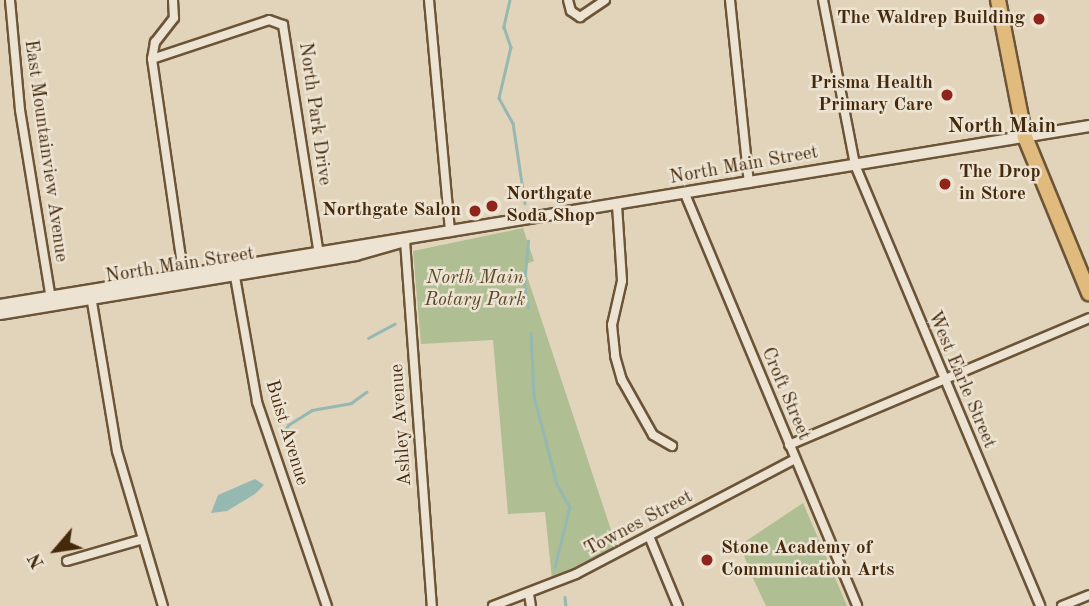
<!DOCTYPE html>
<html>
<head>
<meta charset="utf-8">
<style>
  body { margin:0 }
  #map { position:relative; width:1089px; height:606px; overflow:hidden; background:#e2d4bb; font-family:"Old Standard TT",serif }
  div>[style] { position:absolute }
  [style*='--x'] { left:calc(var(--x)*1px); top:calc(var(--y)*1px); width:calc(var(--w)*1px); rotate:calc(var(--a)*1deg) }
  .green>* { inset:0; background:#afbe93 }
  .water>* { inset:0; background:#95b8b1 }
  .stream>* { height:2.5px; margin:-1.25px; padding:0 1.25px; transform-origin:1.25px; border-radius:1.25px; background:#95b8b1 }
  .roads { filter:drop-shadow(2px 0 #6c5436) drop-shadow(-2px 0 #6c5436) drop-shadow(0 2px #6c5436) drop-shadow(0 -2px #6c5436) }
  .street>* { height:8px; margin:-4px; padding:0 4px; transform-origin:4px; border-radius:4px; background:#ece3d3 }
  .secondary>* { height:10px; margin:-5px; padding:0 5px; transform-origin:5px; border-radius:5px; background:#ece3d3 }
  .highway>* { height:14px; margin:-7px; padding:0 7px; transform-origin:7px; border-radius:7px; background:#e1ba7e }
  .dots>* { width:19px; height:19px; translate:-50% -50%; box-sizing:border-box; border:4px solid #ece3d3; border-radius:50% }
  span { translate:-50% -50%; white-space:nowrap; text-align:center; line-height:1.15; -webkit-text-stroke:5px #ece3d3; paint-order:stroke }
  .poi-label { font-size:19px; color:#45290a; font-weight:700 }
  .right { translate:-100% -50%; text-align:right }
  .left { translate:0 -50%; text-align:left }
  .street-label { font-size:19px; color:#45290a }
  .park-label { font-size:19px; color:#5a4725; font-style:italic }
  .neighbourhood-label { font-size:21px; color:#45290a; font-weight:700 }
  .north { position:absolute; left:21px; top:515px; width:70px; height:70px; -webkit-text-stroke:5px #ece3d3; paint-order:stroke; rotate:241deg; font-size:19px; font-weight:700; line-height:28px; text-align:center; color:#45290a }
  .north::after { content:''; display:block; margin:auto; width:24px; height:32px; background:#45290a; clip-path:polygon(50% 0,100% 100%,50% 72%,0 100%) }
</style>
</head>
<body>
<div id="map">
  <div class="green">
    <div style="clip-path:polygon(523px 228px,534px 261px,526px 264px,526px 273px,617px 548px,552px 579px,545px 512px,508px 514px,493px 340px,421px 344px,413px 251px)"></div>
    <div style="clip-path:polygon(803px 503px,828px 561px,847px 606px,766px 606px,751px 574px,740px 545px)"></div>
  </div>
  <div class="water">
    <div style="clip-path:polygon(255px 479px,264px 485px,255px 494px,227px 511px,211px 513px,218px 495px)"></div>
  </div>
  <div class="stream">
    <div style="--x:510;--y:0;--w:28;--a:103"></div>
    <div style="--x:504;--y:27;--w:21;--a:71"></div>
    <div style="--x:511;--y:47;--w:52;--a:103.2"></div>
    <div style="--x:499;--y:98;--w:29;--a:61"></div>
    <div style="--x:513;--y:123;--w:81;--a:81.5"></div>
    <div style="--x:528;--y:308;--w:23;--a:-100"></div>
    <div style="--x:524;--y:285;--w:44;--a:-84.8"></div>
    <div style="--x:531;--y:333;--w:63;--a:87.3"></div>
    <div style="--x:534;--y:396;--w:91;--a:75.4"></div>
    <div style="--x:557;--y:484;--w:26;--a:61"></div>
    <div style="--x:570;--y:507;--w:62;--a:104"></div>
    <div style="--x:368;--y:338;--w:30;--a:-28"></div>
    <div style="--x:283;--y:434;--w:10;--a:-61"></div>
    <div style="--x:288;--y:425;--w:28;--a:-32"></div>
    <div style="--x:312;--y:410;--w:40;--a:-10"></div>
    <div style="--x:351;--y:403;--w:19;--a:-36"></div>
    <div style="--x:565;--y:597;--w:9;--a:84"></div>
  </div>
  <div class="roads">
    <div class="street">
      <div style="--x:10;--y:0;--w:110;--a:84.8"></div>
      <div style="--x:20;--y:110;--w:192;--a:80.7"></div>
      <div style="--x:173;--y:0;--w:18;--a:87"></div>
      <div style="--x:174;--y:18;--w:31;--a:128"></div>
      <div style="--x:155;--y:42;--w:17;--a:100"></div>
      <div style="--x:152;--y:59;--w:221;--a:81.7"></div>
      <div style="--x:429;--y:0;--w:233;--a:84.8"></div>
      <div style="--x:568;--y:0;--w:11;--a:75"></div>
      <div style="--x:571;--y:11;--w:11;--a:34"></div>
      <div style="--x:580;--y:17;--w:30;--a:-34"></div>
      <div style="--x:730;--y:0;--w:184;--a:84.1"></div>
      <div style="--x:823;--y:0;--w:168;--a:79"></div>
      <div style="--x:855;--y:165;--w:478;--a:67.2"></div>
      <div style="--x:152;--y:59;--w:123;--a:-18.4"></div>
      <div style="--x:269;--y:20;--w:15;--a:20"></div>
      <div style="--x:283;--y:25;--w:233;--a:81.1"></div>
      <div style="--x:685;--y:194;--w:446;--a:67.3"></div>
      <div style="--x:617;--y:205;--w:76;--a:86.2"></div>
      <div style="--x:622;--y:281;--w:45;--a:102.8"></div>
      <div style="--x:612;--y:325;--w:31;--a:84"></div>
      <div style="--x:615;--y:356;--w:25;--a:74"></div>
      <div style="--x:622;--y:380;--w:63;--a:60.6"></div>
      <div style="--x:653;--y:435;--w:22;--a:30"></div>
      <div style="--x:405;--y:241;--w:366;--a:85.8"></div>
      <div style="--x:234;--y:271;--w:133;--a:80"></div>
      <div style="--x:257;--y:402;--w:216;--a:71.1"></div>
      <div style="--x:91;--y:296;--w:157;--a:80.5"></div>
      <div style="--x:117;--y:451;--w:162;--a:73.5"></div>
      <div style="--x:789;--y:445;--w:326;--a:-22.9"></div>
      <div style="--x:649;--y:536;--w:76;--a:67.5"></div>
      <div style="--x:67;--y:561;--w:79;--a:-16.1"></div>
      <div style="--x:529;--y:594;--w:12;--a:81"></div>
      <div style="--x:493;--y:606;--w:89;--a:-21.1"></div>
      <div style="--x:576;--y:574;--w:247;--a:-27.7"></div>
      <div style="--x:1062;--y:606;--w:29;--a:-22"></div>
    </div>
    <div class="secondary">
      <div style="--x:0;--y:305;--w:1104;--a:-9.33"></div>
      <div style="--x:0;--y:314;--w:361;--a:-9.4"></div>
      <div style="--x:356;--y:255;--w:51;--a:-15.9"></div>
    </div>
    <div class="highway">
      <div style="--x:998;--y:0;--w:140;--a:78.9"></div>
      <div style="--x:1025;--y:137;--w:169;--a:67.7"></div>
    </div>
  </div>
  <div class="dots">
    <div style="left:1039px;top:19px;background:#8f2418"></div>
    <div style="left:947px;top:95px;background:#8f2418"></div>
    <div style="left:945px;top:184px;background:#8f2418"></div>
    <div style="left:492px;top:206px;background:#8f2418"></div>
    <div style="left:475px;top:211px;background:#8f2418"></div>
    <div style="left:707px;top:560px;background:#8f2418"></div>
  </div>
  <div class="poi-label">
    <span class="right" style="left:1025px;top:19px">The Waldrep Building</span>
    <span class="right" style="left:933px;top:95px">Prisma Health<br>Primary Care</span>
    <span class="left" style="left:959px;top:184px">The Drop<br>in Store</span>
    <span class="left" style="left:506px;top:206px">Northgate<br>Soda Shop</span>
    <span class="right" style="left:461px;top:211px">Northgate Salon</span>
    <span class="left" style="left:721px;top:560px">Stone Academy of<br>Communication Arts</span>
  </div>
  <div class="street-label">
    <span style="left:314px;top:114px;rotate:82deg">North Park Drive</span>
    <span style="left:45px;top:151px;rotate:82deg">East Mountainview Avenue</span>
    <span style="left:744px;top:166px;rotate:-10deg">North Main Street</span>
    <span style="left:180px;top:266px;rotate:-9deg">North Main Street</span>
    <span style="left:961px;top:380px;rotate:67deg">West Earle Street</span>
    <span style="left:785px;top:394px;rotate:67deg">Croft Street</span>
    <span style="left:402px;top:425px;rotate:-94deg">Ashley Avenue</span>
    <span style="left:286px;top:433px;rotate:73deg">Buist Avenue</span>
    <span style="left:639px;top:524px;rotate:-28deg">Townes Street</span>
  </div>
  <div class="park-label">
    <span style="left:475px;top:290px">North Main<br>Rotary Park</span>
  </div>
  <div class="neighbourhood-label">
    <span style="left:1002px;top:127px">North Main</span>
  </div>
  <div class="north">N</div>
</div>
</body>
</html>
